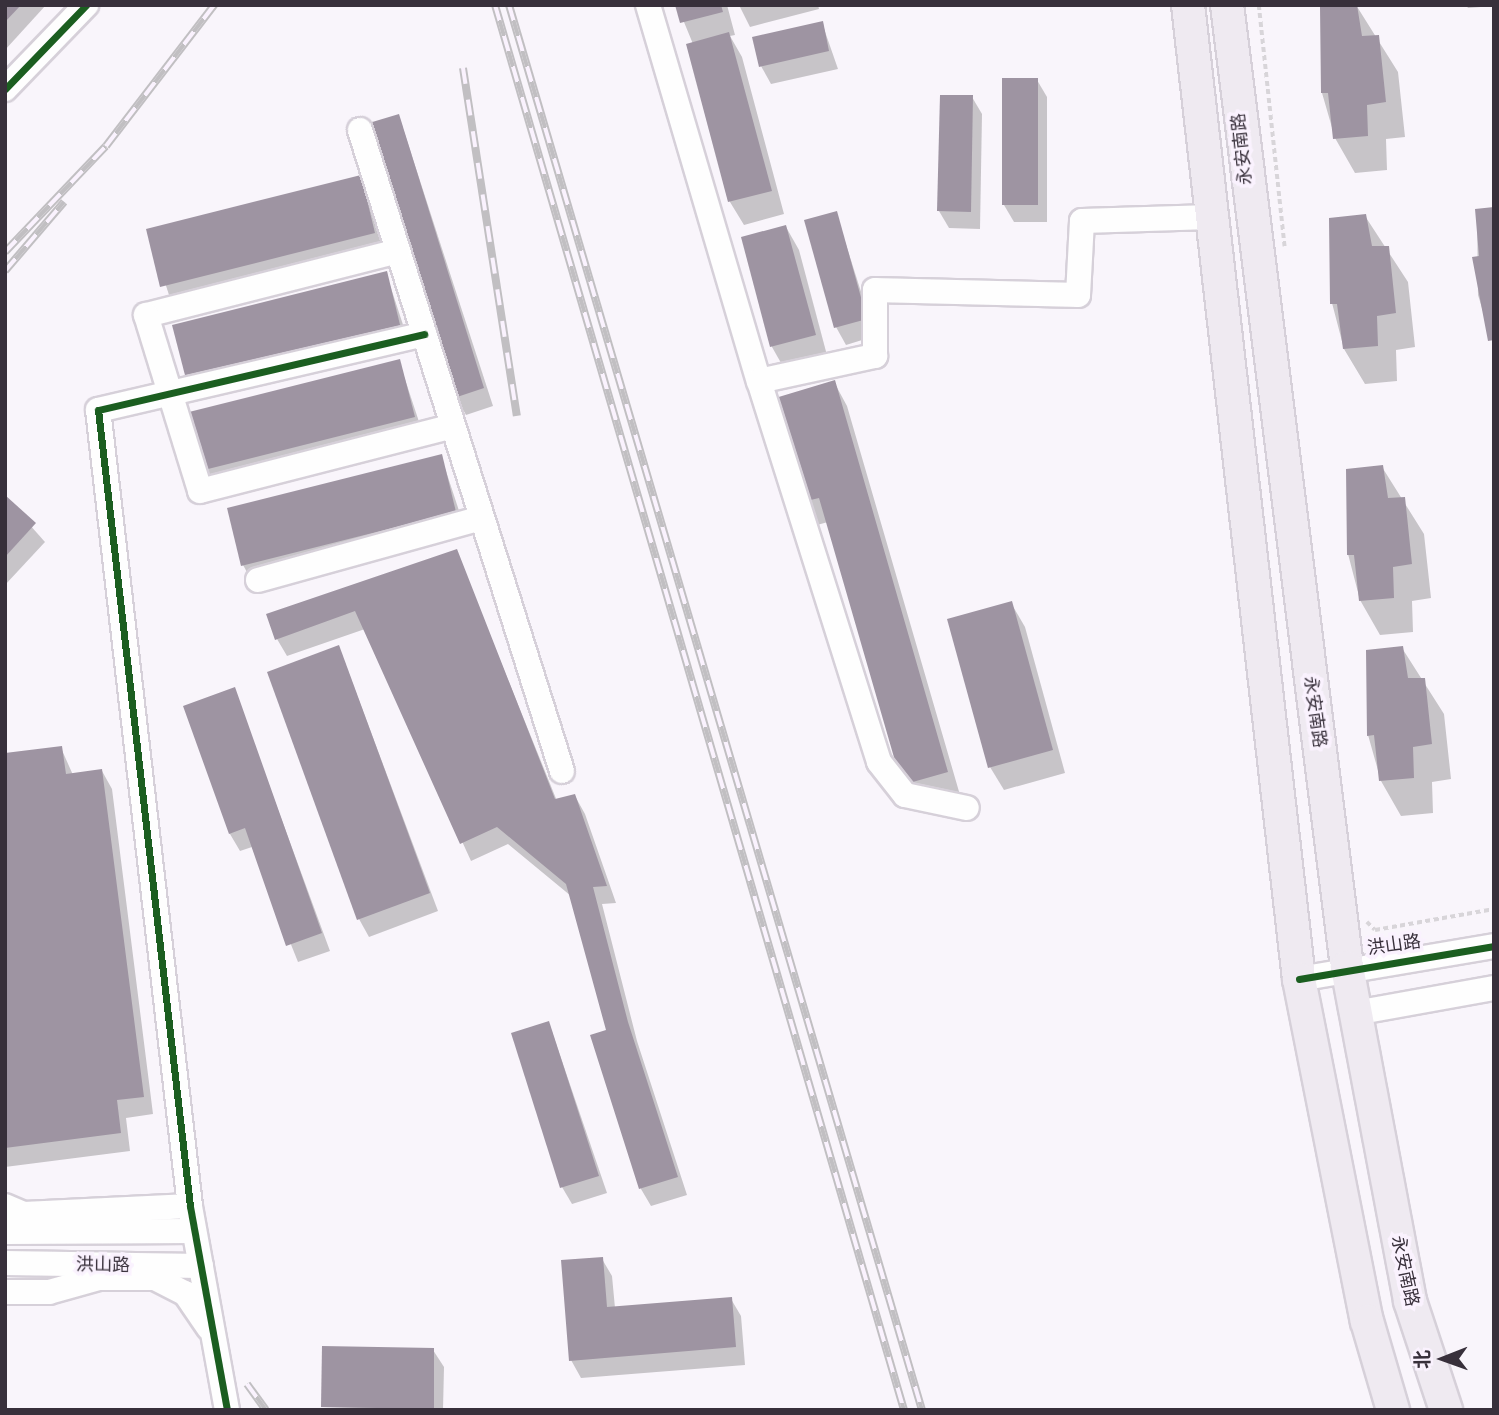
<!DOCTYPE html>
<html>
<head>
<meta charset="utf-8">
<style>
  body { margin:0 }
  #map { position:relative; width:1499px; height:1415px; overflow:hidden; background:#f9f5fb; font-family:"DejaVu Sans","Noto Sans SC",sans-serif }
  div>[style] { position:absolute }
  [style*='--x'] { left:calc(var(--x)*1px); top:calc(var(--y)*1px); width:calc(var(--w)*1px); rotate:calc(var(--a)*1deg) }
  .shadow>* { inset:0; background:#0003 }
  .building>* { inset:0; background:#9e94a2 }
  .path>* { height:3.5px; margin-top:-1.75px; transform-origin:0; background:repeating-linear-gradient(90deg,#d8d5d9 0 5px,transparent 0 8.5px) }
  .roads { filter:drop-shadow(2px 0 #d6d0d9) drop-shadow(-2px 0 #d6d0d9) drop-shadow(0 2px #d6d0d9) drop-shadow(0 -2px #d6d0d9) }
  .minor>* { height:24px; margin:-12px; padding:0 12px; transform-origin:12px; border-radius:12px; background:#fefefe }
  .major>* { height:32px; margin:-16px; padding:0 16px; transform-origin:16px; border-radius:16px; background:#efeaf1 }
  .rail>* { height:8px; margin-top:-4px; transform-origin:0; background:repeating-linear-gradient(90deg,#faf2fe 0 16px,#c1bfc2 0 32px); box-sizing:border-box; border-block:2px solid #c1bfc2 }
  .cycleway>* { height:7px; margin:-3.5px; padding:0 3.5px; transform-origin:3.5px; border-radius:3.5px; background:#1b5e20 }
  span { translate:-50% -50%; white-space:nowrap; text-align:center; line-height:1.15; -webkit-text-stroke:7px #faf2fe; paint-order:stroke }
  .street-label { font-size:18px; color:#38303b }
  .frame { position:absolute; inset:0; border:7px solid #38303b; pointer-events:none }
  .north { position:absolute; left:1408px; top:1324px; width:70px; height:70px; -webkit-text-stroke:5px #faf2fe; paint-order:stroke; rotate:269deg; font-size:19px; font-weight:700; line-height:28px; text-align:center; color:#38303b }
  .north::after { content:''; display:block; margin:auto; width:24px; height:32px; background:#38303b; clip-path:polygon(50% 0,100% 100%,50% 72%,0 100%) }
</style>
</head>
<body>
<div id="map">
  <div class="shadow">
    <div style="clip-path:polygon(5px 5px,46px 5px,5px 50px)"></div>
    <div style="clip-path:polygon(677px 5px,727px 5px,735px 35px,730px 36px,742px 57px,784px 214px,744px 225px,730px 202px,688px 45px,693px 44px)"></div>
    <div style="clip-path:polygon(739px 5px,818px 5px,819px 9px,750px 27px)"></div>
    <div style="clip-path:polygon(1356px 5px,1398px 72px,1405px 137px,1386px 139px,1387px 170px,1355px 173px,1335px 138px,1322px 93px)"></div>
    <div style="clip-path:polygon(1466px 5px,1494px 5px,1494px 6px,1468px 8px)"></div>
    <div style="clip-path:polygon(822px 23px,838px 69px,771px 84px,761px 66px)"></div>
    <div style="clip-path:polygon(1037px 80px,1047px 97px,1047px 222px,1014px 222px,1004px 205px)"></div>
    <div style="clip-path:polygon(972px 97px,982px 114px,980px 229px,949px 228px,939px 211px)"></div>
    <div style="clip-path:polygon(399px 116px,493px 406px,466px 415px,456px 397px)"></div>
    <div style="clip-path:polygon(360px 177px,384px 250px,172px 304px,148px 231px)"></div>
    <div style="clip-path:polygon(1494px 209px,1494px 347px,1478px 295px,1477px 211px)"></div>
    <div style="clip-path:polygon(836px 213px,875px 336px,846px 345px,836px 327px)"></div>
    <div style="clip-path:polygon(1365px 216px,1408px 282px,1415px 347px,1396px 350px,1397px 381px,1365px 384px,1344px 349px,1332px 303px)"></div>
    <div style="clip-path:polygon(786px 227px,799px 250px,828px 359px,785px 370px,772px 347px,743px 238px)"></div>
    <div style="clip-path:polygon(386px 273px,410px 346px,198px 399px,188px 382px)"></div>
    <div style="clip-path:polygon(399px 361px,423px 434px,212px 488px,202px 470px)"></div>
    <div style="clip-path:polygon(834px 382px,847px 406px,960px 795px,917px 808px,828px 522px,817px 525px,804px 502px)"></div>
    <div style="clip-path:polygon(441px 456px,465px 529px,253px 583px,243px 565px)"></div>
    <div style="clip-path:polygon(1382px 467px,1424px 534px,1431px 598px,1412px 601px,1413px 632px,1380px 635px,1360px 600px,1348px 554px)"></div>
    <div style="clip-path:polygon(5px 497px,45px 542px,5px 585px)"></div>
    <div style="clip-path:polygon(456px 551px,557px 801px,575px 796px,585px 814px,616px 903px,602px 904px,637px 1041px,687px 1195px,651px 1206px,641px 1189px,592px 1036px,608px 1031px,571px 896px,508px 844px,471px 861px,365px 629px,287px 656px,277px 639px)"></div>
    <div style="clip-path:polygon(1011px 603px,1025px 627px,1065px 773px,1004px 790px,990px 767px)"></div>
    <div style="clip-path:polygon(339px 647px,438px 911px,369px 937px,359px 919px)"></div>
    <div style="clip-path:polygon(1402px 648px,1444px 714px,1451px 779px,1432px 782px,1433px 813px,1401px 816px,1381px 781px,1368px 735px)"></div>
    <div style="clip-path:polygon(234px 690px,330px 951px,298px 962px,252px 847px,240px 851px,230px 834px,186px 707px)"></div>
    <div style="clip-path:polygon(61px 748px,73px 775px,102px 771px,112px 789px,153px 1114px,126px 1118px,130px 1151px,5px 1167px,5px 755px)"></div>
    <div style="clip-path:polygon(549px 1023px,607px 1193px,572px 1204px,562px 1187px)"></div>
    <div style="clip-path:polygon(602px 1259px,612px 1276px,615px 1308px,731px 1299px,741px 1316px,745px 1365px,581px 1378px,571px 1360px)"></div>
    <div style="clip-path:polygon(433px 1350px,444px 1367px,443px 1410px,322px 1407px)"></div>
  </div>
  <div class="building">
    <div style="clip-path:polygon(5px 5px,21px 5px,5px 22px)"></div>
    <div style="clip-path:polygon(675px 5px,721px 5px,723px 12px,680px 23px)"></div>
    <div style="clip-path:polygon(1357px 5px,1362px 36px,1379px 35px,1386px 102px,1367px 105px,1368px 136px,1333px 139px,1328px 93px,1321px 93px,1320px 7px)"></div>
    <div style="clip-path:polygon(823px 21px,829px 51px,759px 67px,752px 37px)"></div>
    <div style="clip-path:polygon(729px 32px,772px 191px,728px 202px,686px 44px)"></div>
    <div style="clip-path:polygon(1002px 78px,1038px 78px,1038px 205px,1002px 205px)"></div>
    <div style="clip-path:polygon(940px 95px,973px 95px,971px 212px,937px 211px)"></div>
    <div style="clip-path:polygon(399px 114px,484px 388px,454px 398px,369px 123px)"></div>
    <div style="clip-path:polygon(361px 175px,375px 233px,160px 287px,146px 229px)"></div>
    <div style="clip-path:polygon(1494px 207px,1494px 340px,1488px 341px,1472px 257px,1479px 256px,1475px 209px)"></div>
    <div style="clip-path:polygon(837px 211px,867px 319px,834px 328px,804px 220px)"></div>
    <div style="clip-path:polygon(1366px 214px,1372px 246px,1389px 246px,1396px 313px,1377px 316px,1378px 346px,1343px 349px,1337px 304px,1330px 304px,1329px 218px)"></div>
    <div style="clip-path:polygon(786px 225px,816px 335px,770px 347px,741px 237px)"></div>
    <div style="clip-path:polygon(387px 271px,401px 329px,187px 383px,172px 325px)"></div>
    <div style="clip-path:polygon(400px 359px,415px 417px,200px 471px,185px 413px)"></div>
    <div style="clip-path:polygon(835px 380px,948px 772px,902px 785px,819px 498px,802px 502px,772px 399px)"></div>
    <div style="clip-path:polygon(442px 454px,456px 512px,241px 566px,227px 508px)"></div>
    <div style="clip-path:polygon(1383px 465px,1388px 498px,1405px 497px,1412px 564px,1393px 567px,1394px 598px,1359px 601px,1354px 555px,1347px 555px,1346px 469px)"></div>
    <div style="clip-path:polygon(5px 495px,36px 523px,5px 557px)"></div>
    <div style="clip-path:polygon(457px 549px,555px 799px,575px 794px,607px 886px,593px 887px,628px 1022px,678px 1177px,639px 1189px,590px 1035px,606px 1030px,566px 884px,497px 827px,460px 844px,355px 611px,275px 640px,266px 614px)"></div>
    <div style="clip-path:polygon(1012px 601px,1053px 750px,988px 768px,947px 619px)"></div>
    <div style="clip-path:polygon(339px 645px,430px 893px,357px 920px,267px 672px)"></div>
    <div style="clip-path:polygon(1403px 646px,1408px 678px,1425px 678px,1432px 744px,1413px 747px,1414px 778px,1379px 781px,1374px 735px,1367px 736px,1366px 650px)"></div>
    <div style="clip-path:polygon(235px 687px,322px 933px,286px 946px,245px 828px,229px 834px,183px 706px)"></div>
    <div style="clip-path:polygon(62px 746px,66px 774px,102px 769px,144px 1097px,117px 1100px,121px 1133px,5px 1148px,5px 753px)"></div>
    <div style="clip-path:polygon(549px 1021px,599px 1176px,560px 1188px,511px 1033px)"></div>
    <div style="clip-path:polygon(603px 1257px,607px 1307px,732px 1297px,736px 1347px,569px 1361px,561px 1260px)"></div>
    <div style="clip-path:polygon(322px 1346px,434px 1348px,434px 1409px,321px 1407px)"></div>
  </div>
  <div class="path">
    <div style="--x:1259;--y:5;--w:243;--a:83.9"></div>
    <div style="--x:1367;--y:922;--w:11;--a:45"></div>
    <div style="--x:1375;--y:930;--w:121;--a:-10"></div>
  </div>
  <div class="roads">
    <div class="minor">
      <div style="--x:648;--y:5;--w:392;--a:73.6"></div>
      <div style="--x:759;--y:381;--w:119;--a:-12.2"></div>
      <div style="--x:875;--y:356;--w:66;--a:-90"></div>
      <div style="--x:875;--y:290;--w:203;--a:1.4"></div>
      <div style="--x:1078;--y:295;--w:74;--a:-86.9"></div>
      <div style="--x:1082;--y:221;--w:129;--a:-1.8"></div>
      <div style="--x:5;--y:89;--w:117;--a:-46"></div>
      <div style="--x:360;--y:130;--w:672;--a:72.51"></div>
      <div style="--x:398;--y:251;--w:260;--a:165.7"></div>
      <div style="--x:146;--y:315;--w:184;--a:72.9"></div>
      <div style="--x:200;--y:491;--w:261;--a:-14.4"></div>
      <div style="--x:759;--y:381;--w:399;--a:72.5"></div>
      <div style="--x:879;--y:762;--w:42;--a:51.8"></div>
      <div style="--x:905;--y:795;--w:63;--a:11.8"></div>
      <div style="--x:258;--y:580;--w:232;--a:-15.5"></div>
      <div style="--x:1299;--y:979;--w:198;--a:-9.6"></div>
      <div style="--x:1355;--y:1013;--w:141;--a:-10.2"></div>
      <div style="--x:5;--y:1206;--w:21;--a:23"></div>
      <div style="--x:24;--y:1214;--w:166;--a:-2.8"></div>
      <div style="--x:5;--y:1232;--w:189;--a:-0.3"></div>
      <div style="--x:5;--y:1263;--w:196;--a:0.9"></div>
      <div style="--x:5;--y:1292;--w:44;--a:0"></div>
      <div style="--x:49;--y:1292;--w:52;--a:-15.6"></div>
      <div style="--x:99;--y:1278;--w:56;--a:0"></div>
      <div style="--x:155;--y:1278;--w:34;--a:27"></div>
      <div style="--x:185;--y:1293;--w:42;--a:55.6"></div>
      <div style="--x:227;--y:1410;--w:207;--a:-100.3"></div>
      <div style="--x:190;--y:1206;--w:801;--a:-96.59"></div>
      <div style="--x:98;--y:410;--w:335;--a:-13.1"></div>
    </div>
    <div class="major">
      <div style="--x:1188;--y:5;--w:980;--a:83.5"></div>
      <div style="--x:1299;--y:979;--w:349;--a:78.8"></div>
      <div style="--x:1367;--y:1321;--w:93;--a:73.7"></div>
      <div style="--x:1227;--y:5;--w:969;--a:82.89"></div>
      <div style="--x:1347;--y:967;--w:340;--a:79.3"></div>
      <div style="--x:1410;--y:1301;--w:115;--a:71.7"></div>
    </div>
  </div>
  <div class="rail">
    <div style="--x:495;--y:5;--w:1463;--a:73.77"></div>
    <div style="--x:509;--y:5;--w:1464;--a:73.62"></div>
    <div style="--x:463;--y:68;--w:352;--a:81.2"></div>
    <div style="--x:5;--y:252;--w:146;--a:-46.4"></div>
    <div style="--x:106;--y:146;--w:178;--a:-52.5"></div>
    <div style="--x:5;--y:271;--w:91;--a:-49.5"></div>
    <div style="--x:247;--y:1384;--w:32;--a:54"></div>
  </div>
  <div class="cycleway">
    <div style="--x:5;--y:89;--w:117;--a:-46"></div>
    <div style="--x:1299;--y:979;--w:198;--a:-9.6"></div>
    <div style="--x:227;--y:1410;--w:207;--a:-100.3"></div>
    <div style="--x:190;--y:1206;--w:801;--a:-96.59"></div>
    <div style="--x:98;--y:410;--w:335;--a:-13.1"></div>
  </div>
  <div class="street-label">
    <span style="left:1242px;top:149px;rotate:-96deg">永安南路</span>
    <span style="left:1315px;top:712px;rotate:82deg">永安南路</span>
    <span style="left:1394px;top:945px;rotate:-8deg">洪山路</span>
    <span style="left:103px;top:1265px;rotate:1deg">洪山路</span>
    <span style="left:1405px;top:1271px;rotate:78deg">永安南路</span>
  </div>
  <div class="frame"></div>
  <div class="north">北</div>
</div>
</body>
</html>
